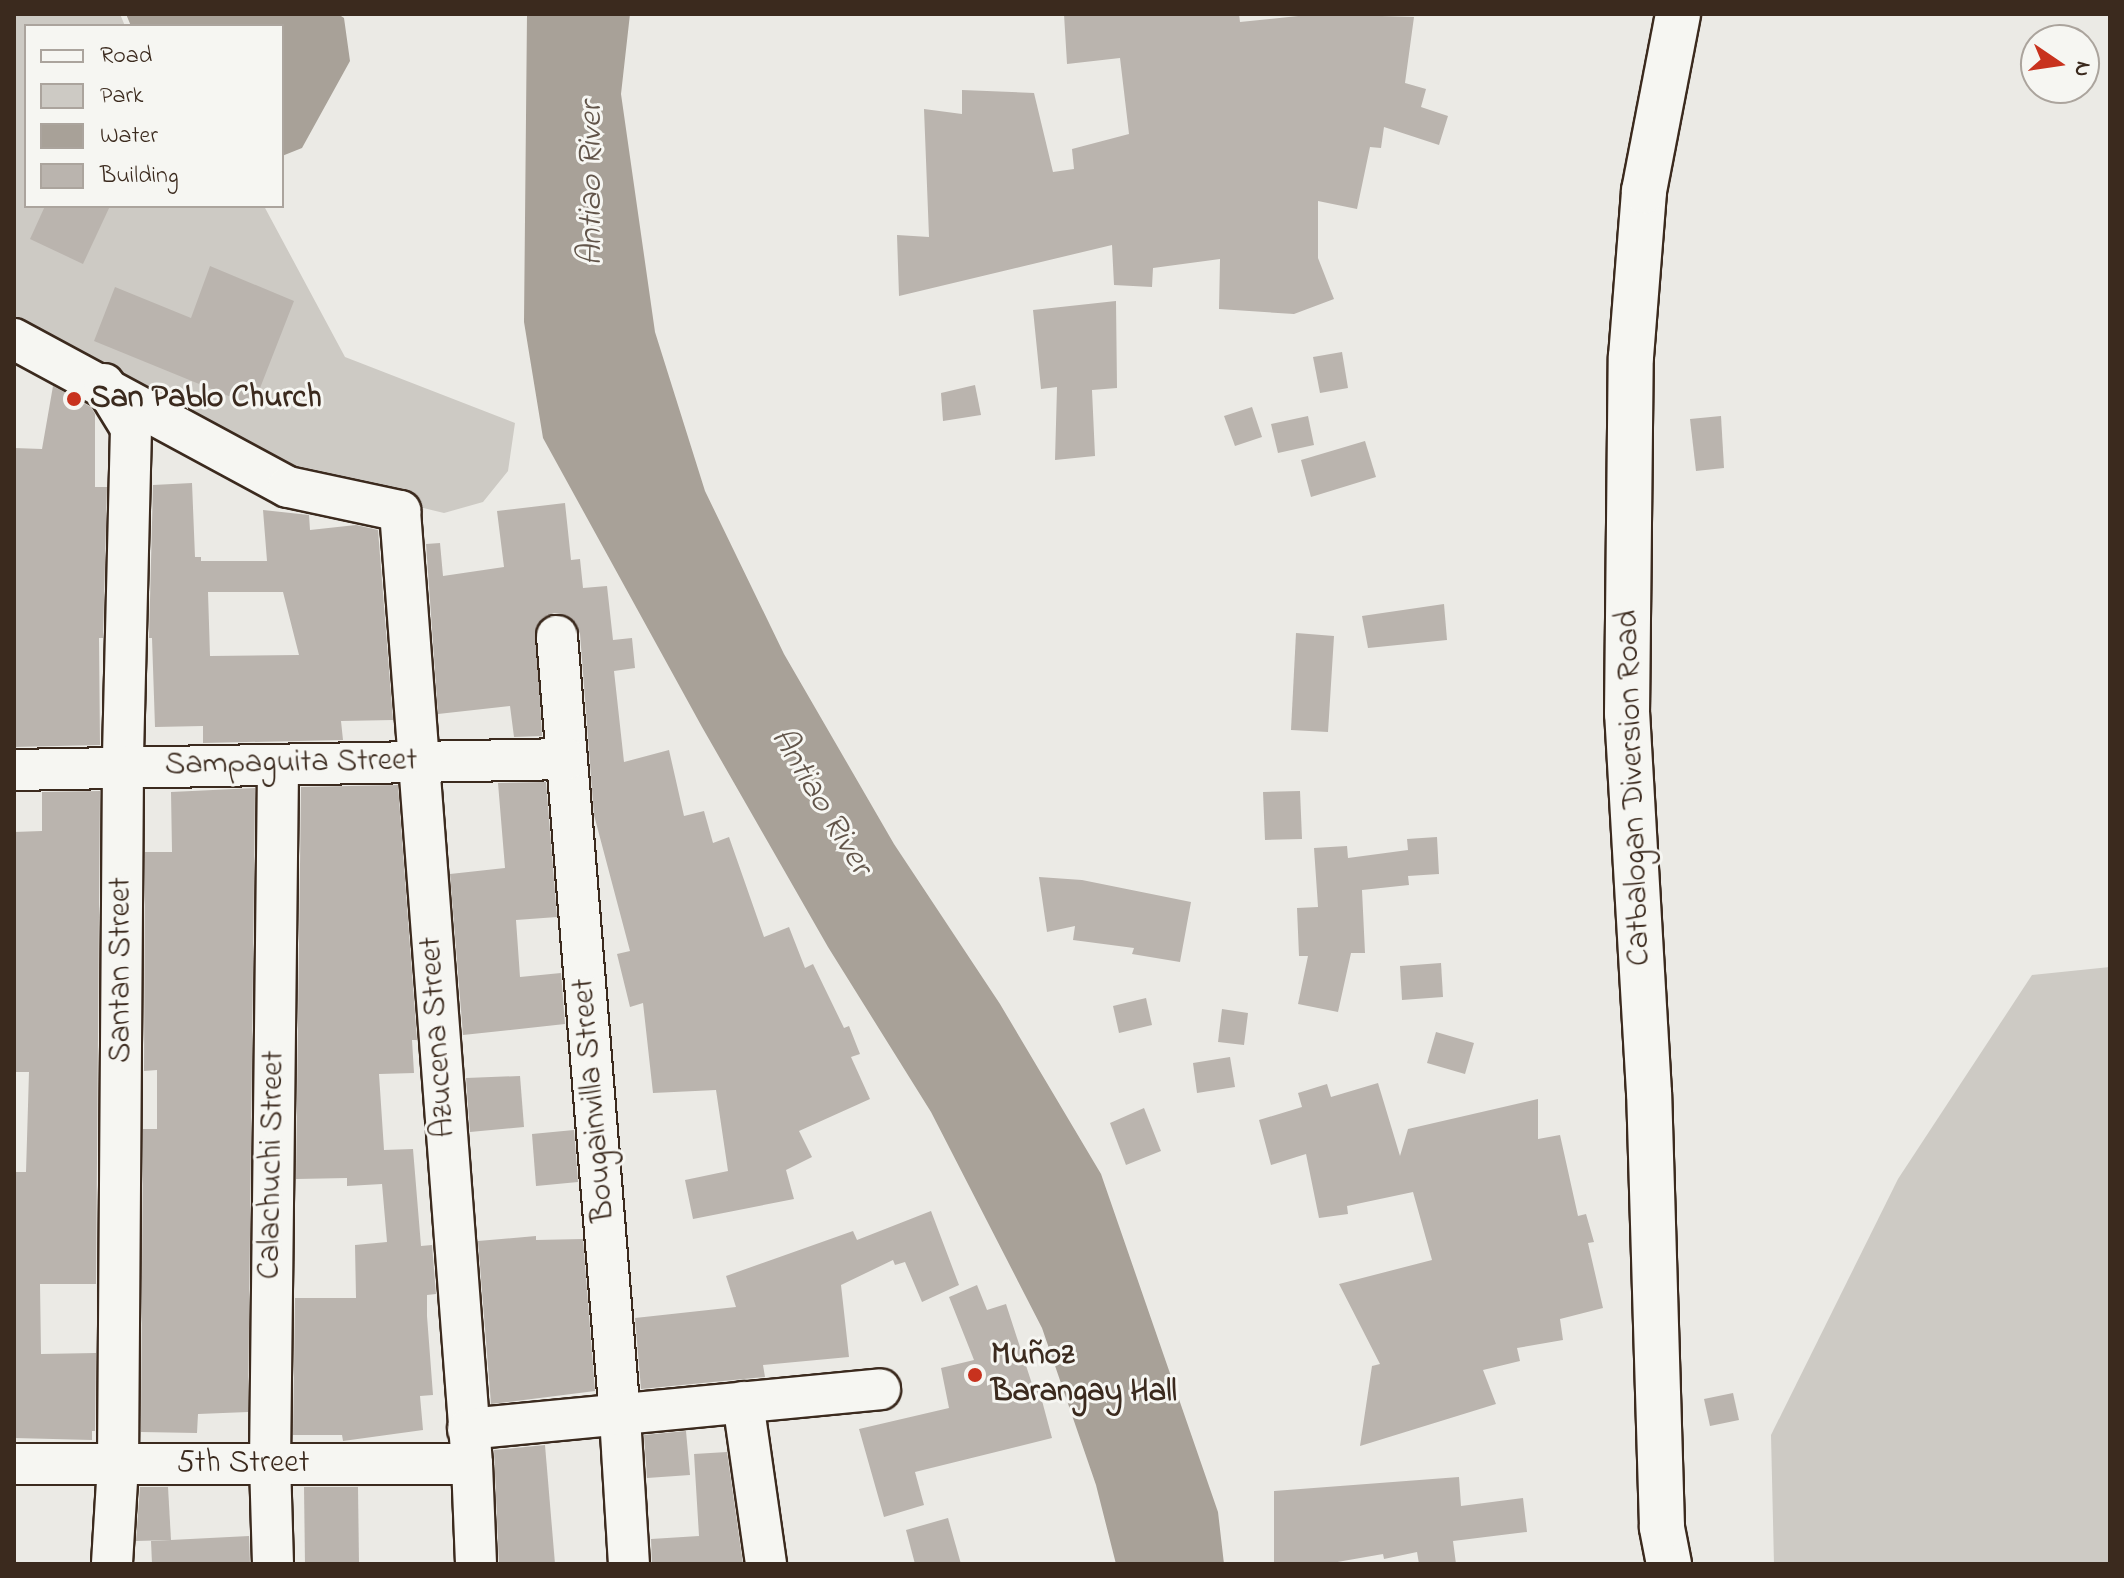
<!DOCTYPE html>
<html>
<head>
<meta charset="utf-8">
<style>
  body { margin:0 }
  #map { position:relative; width:2124px; height:1578px; overflow:hidden; background:#ebeae5; font-family:"Indie Flower",sans-serif }
  div>[style] { position:absolute }
  [style*='--x'] { left:calc(var(--x)*1px); top:calc(var(--y)*1px); width:calc(var(--w)*1px); rotate:calc(var(--a)*1deg) }
  .green>* { inset:0; background:#cdcac4 }
  .water>* { inset:0; background:#a8a198 }
  .building>* { inset:0; background:#bab4ae }
  .roads { filter:drop-shadow(2px 0 #3b2a1e) drop-shadow(-2px 0 #3b2a1e) drop-shadow(0 2px #3b2a1e) drop-shadow(0 -2px #3b2a1e) }
  .minor>* { height:40px; margin:-20px; padding:0 20px; transform-origin:20px; border-radius:20px; background:#f6f6f2 }
  .trunk>* { height:44px; margin:-22px; padding:0 22px; transform-origin:22px; border-radius:22px; background:#f6f6f2 }
  .dots>* { width:22px; height:22px; translate:-50% -50%; box-sizing:border-box; border:4px solid #f6f6f2; border-radius:50% }
  span { translate:-50% -50%; white-space:nowrap; text-align:center; line-height:1.15; -webkit-text-stroke:6px #f6f6f2; paint-order:stroke }
  .poi-label { font-size:32px; color:#3b2a1e; font-weight:700 }
  .left { translate:0 -50%; text-align:left }
  .street-label { font-size:32px; color:#3b2a1e }
  .water-label { font-size:34px; color:#615449; font-style:italic }
  .frame { position:absolute; inset:0; border:16px solid #3b2a1e; pointer-events:none }
  .legend { position:absolute; left:24px; top:24px; width:260px; height:184px; box-sizing:border-box; background:#f6f6f2; border:2px solid #aba49d; margin:0; padding:10px 14px; list-style:none; font-size:24px; color:#3b2a1e }
  .legend li { display:flex; align-items:center; gap:16px; height:40px }
  .legend b { width:40px; border:2px solid #aba49d }
  .north { position:absolute; left:2020px; top:24px; width:80px; height:80px; box-sizing:border-box; background:#f6f6f2; border:2px solid #aba49d; border-radius:50%; rotate:103deg; font-size:22px; font-weight:700; line-height:32px; text-align:center; color:#3b2a1e }
  .north::after { content:''; display:block; margin:auto; width:28px; height:36px; background:#c8321e; clip-path:polygon(50% 0,100% 100%,50% 72%,0 100%) }
</style>
</head>
<body>
<div id="map">
  <div class="green">
    <div style="clip-path:polygon(14px 14px,120px 14px,125px 26px,26px 26px,26px 206px,264px 206px,345px 357px,515px 423px,508px 471px,483px 502px,444px 513px,291px 476px,14px 328px)"></div>
    <div style="clip-path:polygon(2110px 967px,2110px 1564px,1774px 1564px,1771px 1435px,1898px 1179px,2032px 975px)"></div>
  </div>
  <div class="water">
    <div style="clip-path:polygon(126px 14px,338px 14px,344px 18px,350px 61px,302px 148px,282px 156px,282px 26px,131px 26px)"></div>
    <div style="clip-path:polygon(527px 14px,630px 14px,621px 94px,655px 332px,705px 491px,784px 654px,894px 844px,1000px 1004px,1101px 1174px,1218px 1512px,1224px 1564px,1116px 1564px,1096px 1485px,1042px 1328px,931px 1112px,828px 947px,702px 727px,543px 438px,524px 322px)"></div>
  </div>
  <div class="building">
    <div style="clip-path:polygon(1064px 14px,1239px 14px,1240px 22px,1317px 14px,1414px 17px,1405px 83px,1426px 89px,1421px 107px,1448px 116px,1439px 145px,1384px 127px,1381px 148px,1370px 147px,1357px 209px,1318px 201px,1318px 258px,1334px 299px,1294px 314px,1219px 309px,1220px 259px,1153px 268px,1152px 287px,1114px 285px,1112px 245px,899px 296px,897px 235px,929px 237px,924px 109px,962px 114px,962px 90px,1034px 93px,1053px 172px,1074px 169px,1072px 149px,1129px 134px,1120px 58px,1067px 64px)"></div>
    <div style="clip-path:polygon(45px 206px,110px 206px,83px 264px,30px 239px)"></div>
    <div style="clip-path:polygon(210px 266px,294px 301px,253px 406px,94px 341px,115px 287px,191px 318px)"></div>
    <div style="clip-path:polygon(1116px 301px,1117px 388px,1092px 390px,1095px 456px,1055px 460px,1057px 387px,1041px 389px,1033px 310px)"></div>
    <div style="clip-path:polygon(1342px 352px,1348px 388px,1320px 393px,1313px 357px)"></div>
    <div style="clip-path:polygon(975px 385px,981px 415px,943px 421px,941px 393px)"></div>
    <div style="clip-path:polygon(53px 386px,91px 407px,95px 414px,95px 487px,107px 487px,103px 638px,99px 638px,100px 745px,14px 747px,14px 448px,42px 449px)"></div>
    <div style="clip-path:polygon(1252px 407px,1262px 437px,1235px 446px,1224px 416px)"></div>
    <div style="clip-path:polygon(1308px 416px,1314px 445px,1278px 453px,1271px 424px)"></div>
    <div style="clip-path:polygon(1721px 416px,1724px 468px,1696px 471px,1690px 419px)"></div>
    <div style="clip-path:polygon(1365px 441px,1376px 477px,1311px 497px,1301px 460px)"></div>
    <div style="clip-path:polygon(evenodd,192px 483px,195px 557px,201px 557px,201px 561px,267px 561px,263px 510px,309px 515px,310px 530px,356px 525px,378px 530px,393px 720px,341px 721px,343px 740px,203px 743px,203px 726px,155px 727px,152px 638px,149px 638px,153px 485px,192px 483px,208px 592px,283px 592px,299px 655px,210px 656px,208px 592px)"></div>
    <div style="clip-path:polygon(565px 503px,571px 560px,580px 559px,583px 588px,607px 586px,613px 640px,632px 638px,635px 668px,614px 671px,624px 762px,669px 750px,684px 816px,704px 811px,713px 843px,729px 837px,764px 937px,789px 927px,805px 968px,813px 964px,844px 1028px,849px 1026px,860px 1054px,851px 1057px,870px 1099px,799px 1131px,812px 1157px,786px 1170px,794px 1199px,693px 1219px,685px 1180px,728px 1171px,716px 1090px,653px 1093px,643px 1003px,630px 1007px,617px 954px,630px 951px,594px 815px,580px 634px,575px 622px,566px 615px,554px 613px,543px 618px,536px 627px,542px 736px,514px 737px,510px 706px,438px 714px,426px 544px,440px 543px,443px 576px,504px 567px,497px 511px)"></div>
    <div style="clip-path:polygon(1444px 604px,1447px 640px,1368px 648px,1362px 616px)"></div>
    <div style="clip-path:polygon(1296px 633px,1334px 636px,1328px 732px,1291px 730px)"></div>
    <div style="clip-path:polygon(546px 782px,557px 917px,516px 920px,520px 977px,561px 973px,565px 1024px,463px 1035px,450px 874px,505px 868px,498px 783px)"></div>
    <div style="clip-path:polygon(398px 785px,417px 1040px,412px 1040px,414px 1073px,379px 1074px,384px 1150px,413px 1149px,421px 1246px,432px 1245px,436px 1294px,427px 1295px,427px 1316px,433px 1395px,420px 1396px,423px 1430px,343px 1441px,342px 1435px,293px 1435px,295px 1298px,356px 1298px,355px 1245px,387px 1242px,382px 1184px,347px 1186px,347px 1178px,296px 1179px,301px 787px)"></div>
    <div style="clip-path:polygon(255px 788px,248px 1412px,198px 1414px,197px 1433px,141px 1432px,143px 1129px,157px 1129px,157px 1070px,144px 1071px,145px 852px,172px 852px,171px 792px)"></div>
    <div style="clip-path:polygon(100px 791px,96px 1284px,40px 1284px,41px 1354px,96px 1353px,95px 1431px,92px 1431px,92px 1440px,14px 1438px,14px 1172px,26px 1172px,29px 1072px,14px 1072px,14px 832px,42px 831px,42px 792px)"></div>
    <div style="clip-path:polygon(1300px 791px,1302px 839px,1265px 840px,1263px 792px)"></div>
    <div style="clip-path:polygon(1437px 837px,1439px 874px,1408px 876px,1409px 885px,1362px 890px,1365px 953px,1351px 953px,1338px 1012px,1298px 1004px,1308px 956px,1299px 956px,1297px 908px,1318px 907px,1314px 848px,1347px 846px,1348px 858px,1408px 850px,1407px 839px)"></div>
    <div style="clip-path:polygon(1039px 877px,1082px 880px,1191px 902px,1180px 962px,1132px 954px,1134px 948px,1073px 940px,1075px 926px,1047px 932px)"></div>
    <div style="clip-path:polygon(1441px 963px,1443px 997px,1402px 1000px,1400px 966px)"></div>
    <div style="clip-path:polygon(1146px 998px,1152px 1025px,1119px 1033px,1113px 1006px)"></div>
    <div style="clip-path:polygon(1222px 1009px,1248px 1013px,1244px 1045px,1218px 1042px)"></div>
    <div style="clip-path:polygon(1436px 1032px,1474px 1043px,1465px 1074px,1427px 1063px)"></div>
    <div style="clip-path:polygon(1230px 1057px,1235px 1087px,1197px 1093px,1193px 1063px)"></div>
    <div style="clip-path:polygon(520px 1076px,524px 1127px,470px 1132px,466px 1078px)"></div>
    <div style="clip-path:polygon(1378px 1083px,1400px 1156px,1408px 1129px,1538px 1099px,1538px 1139px,1560px 1135px,1578px 1216px,1586px 1214px,1594px 1242px,1588px 1243px,1603px 1308px,1560px 1319px,1563px 1340px,1517px 1348px,1520px 1361px,1483px 1370px,1496px 1404px,1360px 1446px,1372px 1366px,1380px 1364px,1339px 1284px,1432px 1260px,1413px 1192px,1347px 1206px,1348px 1214px,1319px 1218px,1306px 1154px,1271px 1165px,1259px 1120px,1302px 1107px,1298px 1093px,1327px 1084px,1331px 1097px)"></div>
    <div style="clip-path:polygon(1144px 1108px,1161px 1151px,1126px 1165px,1110px 1123px)"></div>
    <div style="clip-path:polygon(574px 1130px,578px 1182px,536px 1186px,532px 1134px)"></div>
    <div style="clip-path:polygon(931px 1211px,959px 1285px,922px 1302px,905px 1262px,895px 1265px,893px 1260px,841px 1285px,849px 1357px,763px 1365px,765px 1377px,641px 1389px,635px 1318px,736px 1307px,726px 1276px,853px 1231px,857px 1240px)"></div>
    <div style="clip-path:polygon(536px 1236px,536px 1240px,583px 1239px,595px 1391px,491px 1404px,478px 1241px)"></div>
    <div style="clip-path:polygon(977px 1285px,987px 1310px,1006px 1304px,1032px 1384px,1037px 1382px,1052px 1438px,915px 1472px,924px 1505px,884px 1517px,859px 1429px,949px 1408px,941px 1368px,974px 1360px,949px 1297px)"></div>
    <div style="clip-path:polygon(1733px 1393px,1739px 1420px,1710px 1426px,1704px 1399px)"></div>
    <div style="clip-path:polygon(686px 1431px,690px 1475px,647px 1478px,644px 1435px)"></div>
    <div style="clip-path:polygon(545px 1445px,555px 1564px,499px 1564px,494px 1450px)"></div>
    <div style="clip-path:polygon(727px 1452px,743px 1564px,652px 1564px,651px 1539px,699px 1536px,694px 1454px)"></div>
    <div style="clip-path:polygon(1459px 1477px,1461px 1506px,1523px 1498px,1527px 1532px,1453px 1541px,1456px 1564px,1419px 1564px,1417px 1552px,1384px 1559px,1383px 1554px,1326px 1564px,1274px 1564px,1274px 1491px)"></div>
    <div style="clip-path:polygon(140px 1487px,168px 1487px,171px 1540px,136px 1541px)"></div>
    <div style="clip-path:polygon(304px 1487px,358px 1487px,359px 1564px,305px 1564px)"></div>
    <div style="clip-path:polygon(948px 1518px,961px 1564px,915px 1564px,906px 1530px)"></div>
    <div style="clip-path:polygon(249px 1536px,250px 1564px,152px 1564px,151px 1541px)"></div>
  </div>
  <div class="roads">
    <div class="minor">
      <div style="--x:14;--y:339;--w:311;--a:28.4"></div>
      <div style="--x:288;--y:487;--w:115;--a:12.1"></div>
      <div style="--x:400;--y:511;--w:956;--a:85.68"></div>
      <div style="--x:472;--y:1464;--w:100;--a:87.7"></div>
      <div style="--x:104;--y:384;--w:52;--a:58.5"></div>
      <div style="--x:131;--y:428;--w:338;--a:91.4"></div>
      <div style="--x:123;--y:766;--w:699;--a:90.41"></div>
      <div style="--x:118;--y:1465;--w:99;--a:93.5"></div>
      <div style="--x:557;--y:636;--w:784;--a:85.39"></div>
      <div style="--x:620;--y:1417;--w:147;--a:86.5"></div>
      <div style="--x:14;--y:770;--w:553;--a:-1.14"></div>
      <div style="--x:743;--y:1402;--w:164;--a:81.9"></div>
      <div style="--x:468;--y:1429;--w:414;--a:-5.5"></div>
      <div style="--x:14;--y:1464;--w:458;--a:0"></div>
      <div style="--x:273;--y:1564;--w:100;--a:-91.7"></div>
      <div style="--x:270;--y:1464;--w:699;--a:-89.34"></div>
    </div>
    <div class="trunk">
      <div style="--x:1669;--y:1564;--w:38;--a:-101"></div>
      <div style="--x:1662;--y:1527;--w:434;--a:-91.7"></div>
      <div style="--x:1649;--y:1093;--w:380;--a:-93.3"></div>
      <div style="--x:1627;--y:714;--w:357;--a:-89.4"></div>
      <div style="--x:1631;--y:357;--w:167;--a:-85.5"></div>
      <div style="--x:1644;--y:191;--w:180;--a:-79.1"></div>
    </div>
  </div>
  <div class="dots">
    <div style="left:74px;top:399px;background:#c8321e"></div>
    <div style="left:975px;top:1375px;background:#c8321e"></div>
  </div>
  <div class="poi-label">
    <span class="left" style="left:90px;top:399px">San Pablo Church</span>
    <span class="left" style="left:991px;top:1375px">Muñoz<br>Barangay Hall</span>
  </div>
  <div class="street-label">
    <span style="left:291px;top:764px;rotate:-1deg">Sampaguita Street</span>
    <span style="left:1635px;top:788px;rotate:-92deg">Catbalogan Diversion Road</span>
    <span style="left:122px;top:970px;rotate:-90deg">Santan Street</span>
    <span style="left:439px;top:1037px;rotate:-94deg">Azucena Street</span>
    <span style="left:595px;top:1100px;rotate:-95deg">Bougainvilla Street</span>
    <span style="left:273px;top:1165px;rotate:-89deg">Calachuchi Street</span>
    <span style="left:243px;top:1464px">5th Street</span>
  </div>
  <div class="water-label">
    <span style="left:593px;top:184px;rotate:-90deg">Antiao River</span>
    <span style="left:820px;top:802px;rotate:59deg">Antiao River</span>
  </div>
  <div class="frame"></div>
  <ul class="legend">
  <li><b style="height:10px;background:#f6f6f2"></b>Road</li>
  <li><b style="height:22px;background:#cdcac4"></b>Park</li>
  <li><b style="height:22px;background:#a8a198"></b>Water</li>
  <li><b style="height:22px;background:#bab4ae"></b>Building</li>
  </ul>
  <div class="north">N</div>
</div>
</body>
</html>
